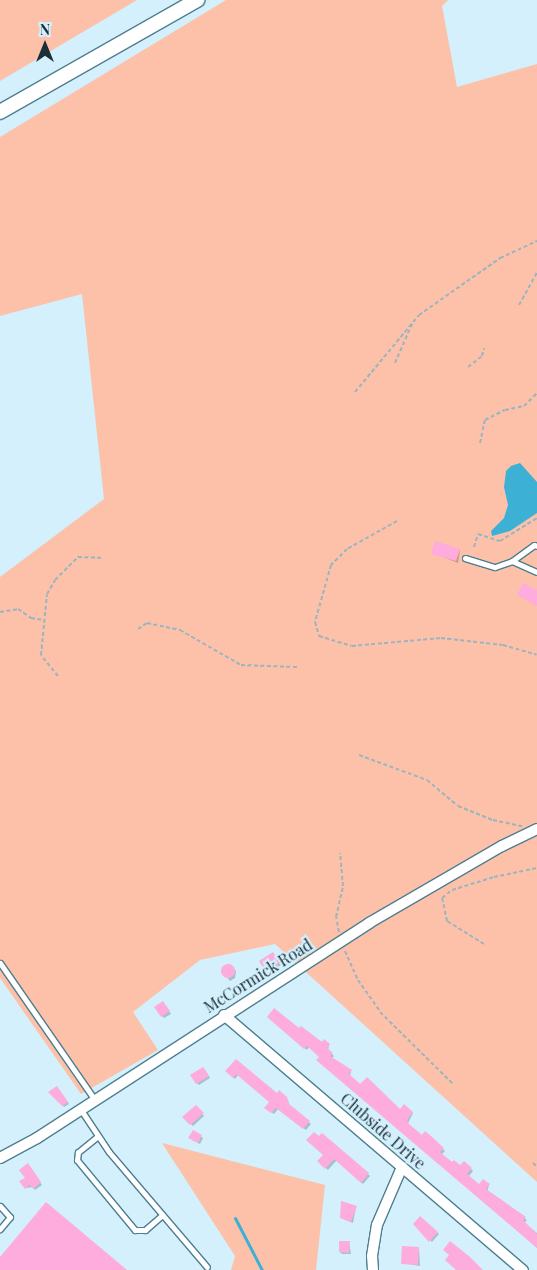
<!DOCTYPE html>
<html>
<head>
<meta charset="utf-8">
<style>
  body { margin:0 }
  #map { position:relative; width:537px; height:1270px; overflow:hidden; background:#d3f0fc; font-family:"Playfair Display",serif }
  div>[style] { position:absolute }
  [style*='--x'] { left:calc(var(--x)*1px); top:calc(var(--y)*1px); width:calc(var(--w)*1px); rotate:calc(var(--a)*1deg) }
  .green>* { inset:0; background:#fcc1a8 }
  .water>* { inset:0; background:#3cb0d5 }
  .shadow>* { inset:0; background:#0003 }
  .stream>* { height:3px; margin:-1.5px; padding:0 1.5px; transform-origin:1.5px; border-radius:1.5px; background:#3cb0d5 }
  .building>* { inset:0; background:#feabdd }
  .round { border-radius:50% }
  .path>* { height:2px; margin-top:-1px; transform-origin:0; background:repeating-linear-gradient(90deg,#9bb5c0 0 4px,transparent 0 6.5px) }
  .roads { filter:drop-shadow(1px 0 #4f7e8f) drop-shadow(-1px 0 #4f7e8f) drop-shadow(0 1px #4f7e8f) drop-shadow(0 -1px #4f7e8f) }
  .lane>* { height:5px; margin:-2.5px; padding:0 2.5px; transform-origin:2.5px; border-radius:2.5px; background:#fff }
  .street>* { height:10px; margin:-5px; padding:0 5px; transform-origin:5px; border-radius:5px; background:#fff }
  .secondary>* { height:14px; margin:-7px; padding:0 7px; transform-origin:7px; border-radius:7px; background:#fff }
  span { translate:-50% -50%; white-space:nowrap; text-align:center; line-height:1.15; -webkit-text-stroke:4.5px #d3f0fc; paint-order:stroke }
  .street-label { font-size:16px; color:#1c2f37 }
  .north { position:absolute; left:20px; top:20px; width:50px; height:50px; -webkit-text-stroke:4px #d3f0fc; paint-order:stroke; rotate:0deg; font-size:14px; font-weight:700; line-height:20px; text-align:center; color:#1c2f37 }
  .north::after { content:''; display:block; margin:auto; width:18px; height:22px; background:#1c2f37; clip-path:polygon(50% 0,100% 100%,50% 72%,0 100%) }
</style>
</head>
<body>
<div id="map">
  <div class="green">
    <div style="clip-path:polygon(0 0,137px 0,0 81px)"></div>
    <div style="clip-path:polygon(226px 0,448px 0,442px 6px,457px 87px,537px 64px,537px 1182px,275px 944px,200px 960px,133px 1012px,158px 1050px,81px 1094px,0 978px,0 577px,104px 499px,82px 294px,0 316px,0 137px)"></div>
    <div style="clip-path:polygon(162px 1143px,325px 1185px,316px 1270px,231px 1270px,235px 1256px)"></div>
  </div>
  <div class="water">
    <div style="clip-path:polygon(520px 463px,537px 482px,537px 513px,510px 531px,492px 536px,491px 531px,504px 518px,508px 505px,504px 487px,506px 471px,511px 466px)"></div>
  </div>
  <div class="shadow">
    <div style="clip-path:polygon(460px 550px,458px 563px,433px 553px)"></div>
    <div style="clip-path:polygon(274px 955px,281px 965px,269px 973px,267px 971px)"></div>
    <div style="clip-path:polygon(230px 964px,236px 971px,235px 978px,230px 981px,221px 970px)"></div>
    <div style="clip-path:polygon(164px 1004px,171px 1014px,164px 1018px,162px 1016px)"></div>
    <div style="clip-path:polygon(271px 1019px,329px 1045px,328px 1050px,334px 1056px,332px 1058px,351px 1071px,350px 1076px,360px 1085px,400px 1111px,404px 1106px,413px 1113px,408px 1123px,410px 1127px,422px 1137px,430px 1137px,445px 1151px,441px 1155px,460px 1167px,464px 1162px,473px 1171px,468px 1177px,479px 1186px,489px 1185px,487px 1192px,527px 1220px,524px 1223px,537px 1233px,537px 1248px,321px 1057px,309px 1047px,307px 1050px)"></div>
    <div style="clip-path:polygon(236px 1060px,277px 1095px,279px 1092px,288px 1100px,290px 1107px,311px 1124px,306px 1130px,278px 1109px,274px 1114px,266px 1108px,271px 1102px,238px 1075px,235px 1079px,227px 1071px)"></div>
    <div style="clip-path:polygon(205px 1070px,210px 1078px,199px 1085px,197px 1083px)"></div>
    <div style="clip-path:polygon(57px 1087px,69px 1104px,64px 1107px,50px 1092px)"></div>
    <div style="clip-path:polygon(196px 1107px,204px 1116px,193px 1126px,184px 1117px)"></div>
    <div style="clip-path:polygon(193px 1131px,203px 1138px,200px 1144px,192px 1140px)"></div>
    <div style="clip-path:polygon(322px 1135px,370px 1176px,363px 1184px,337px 1160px,328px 1170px,319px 1161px,324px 1155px,319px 1138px)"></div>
    <div style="clip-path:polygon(30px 1167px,42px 1185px,35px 1190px,33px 1187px,26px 1188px)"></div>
    <div style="clip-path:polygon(356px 1207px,353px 1223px,341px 1218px)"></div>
    <div style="clip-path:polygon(421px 1218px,439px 1234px,432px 1242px,415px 1224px)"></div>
    <div style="clip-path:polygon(349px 1243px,351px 1254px,342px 1254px,340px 1252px)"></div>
    <div style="clip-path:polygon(419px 1249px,420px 1266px,402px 1263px)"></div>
  </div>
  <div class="stream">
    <div style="--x:235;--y:1218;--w:59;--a:62.6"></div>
  </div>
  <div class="building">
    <div style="clip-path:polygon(435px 541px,460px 549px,456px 561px,431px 554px)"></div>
    <div style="clip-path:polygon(523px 583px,537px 590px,537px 606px,517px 595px)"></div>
    <div style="clip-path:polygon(273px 952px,280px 963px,266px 972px,259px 961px)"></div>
    <div class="round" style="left:221px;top:964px;width:14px;height:14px"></div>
    <div style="clip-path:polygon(163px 1001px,170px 1011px,161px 1017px,154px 1007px)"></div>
    <div style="clip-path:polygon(274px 1008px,299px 1028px,301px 1026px,322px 1042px,324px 1039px,330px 1044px,327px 1048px,333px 1053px,330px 1056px,352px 1070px,349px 1074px,360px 1084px,367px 1077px,400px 1109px,404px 1104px,413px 1112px,407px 1120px,409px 1124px,422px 1135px,425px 1131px,431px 1136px,444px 1148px,440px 1152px,452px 1162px,454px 1160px,460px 1165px,464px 1161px,472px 1168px,467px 1174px,479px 1184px,483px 1179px,490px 1184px,486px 1189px,526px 1217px,523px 1220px,537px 1234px,537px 1248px,316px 1060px,319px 1057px,307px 1046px,304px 1049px,267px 1017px)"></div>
    <div style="clip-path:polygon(236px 1059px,277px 1093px,279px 1090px,287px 1097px,289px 1104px,310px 1121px,303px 1129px,276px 1108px,271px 1113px,264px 1108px,269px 1102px,236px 1074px,233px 1078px,225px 1071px)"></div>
    <div style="clip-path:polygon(203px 1067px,209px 1076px,196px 1084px,190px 1075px)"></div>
    <div style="clip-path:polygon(57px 1086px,68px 1102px,62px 1106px,48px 1092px)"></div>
    <div style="clip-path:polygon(196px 1105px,204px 1113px,190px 1125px,182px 1117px)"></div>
    <div style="clip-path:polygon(193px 1130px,202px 1135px,198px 1143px,188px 1138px)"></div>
    <div style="clip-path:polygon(314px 1132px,319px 1136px,322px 1133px,369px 1173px,361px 1183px,334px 1159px,325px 1169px,317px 1161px,323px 1155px,306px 1140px)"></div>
    <div style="clip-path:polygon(28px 1163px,41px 1182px,33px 1189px,30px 1185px,25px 1189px,19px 1181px,25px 1178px,19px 1170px)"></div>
    <div style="clip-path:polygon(341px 1201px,357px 1206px,351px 1222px,340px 1218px)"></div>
    <div style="clip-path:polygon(46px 1202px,127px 1270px,0 1270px,0 1257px)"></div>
    <div style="clip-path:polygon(420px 1216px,438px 1232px,429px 1242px,413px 1224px)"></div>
    <div style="clip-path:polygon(339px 1241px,350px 1241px,349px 1253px,339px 1252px)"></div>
    <div style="clip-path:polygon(450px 1241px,470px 1257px,483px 1270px,456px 1270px,445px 1260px,449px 1255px,443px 1250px)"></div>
    <div style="clip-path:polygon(402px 1246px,419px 1247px,418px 1265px,401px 1264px)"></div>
  </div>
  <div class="path">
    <div style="--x:519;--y:305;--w:38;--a:-61"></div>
    <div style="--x:395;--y:363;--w:43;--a:-66.4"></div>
    <div style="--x:468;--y:367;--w:18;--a:-38"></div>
    <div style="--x:482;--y:356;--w:8;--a:-76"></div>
    <div style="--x:355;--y:392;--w:100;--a:-50.3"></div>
    <div style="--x:419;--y:315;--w:99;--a:-35.1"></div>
    <div style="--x:500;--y:258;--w:41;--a:-24.7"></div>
    <div style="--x:480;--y:443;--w:24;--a:-78"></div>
    <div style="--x:485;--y:420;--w:22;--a:-27"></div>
    <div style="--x:505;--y:410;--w:19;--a:-12"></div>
    <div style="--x:524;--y:406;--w:18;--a:-45"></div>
    <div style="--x:397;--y:521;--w:57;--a:150.8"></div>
    <div style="--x:347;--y:549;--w:23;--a:135"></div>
    <div style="--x:331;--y:565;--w:59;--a:105.7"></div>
    <div style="--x:315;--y:622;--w:15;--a:74"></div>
    <div style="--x:319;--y:636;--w:34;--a:17"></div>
    <div style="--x:352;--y:646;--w:89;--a:-5.1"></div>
    <div style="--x:441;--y:638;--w:62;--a:6.4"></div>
    <div style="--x:503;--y:645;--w:35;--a:16"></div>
    <div style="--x:474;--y:547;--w:14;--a:-73"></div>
    <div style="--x:478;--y:534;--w:23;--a:18"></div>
    <div style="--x:500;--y:541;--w:44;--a:-31.9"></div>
    <div style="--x:0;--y:612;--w:18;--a:-9"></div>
    <div style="--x:18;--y:609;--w:16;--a:35"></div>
    <div style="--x:31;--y:618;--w:13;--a:9"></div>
    <div style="--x:138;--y:629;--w:11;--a:-34"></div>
    <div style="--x:147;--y:623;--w:34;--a:12"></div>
    <div style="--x:180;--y:630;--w:70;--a:29.8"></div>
    <div style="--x:241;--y:665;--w:56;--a:2"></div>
    <div style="--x:58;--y:676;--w:27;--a:-129"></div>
    <div style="--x:41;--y:655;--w:61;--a:-84.4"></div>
    <div style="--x:47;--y:594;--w:16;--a:-60"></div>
    <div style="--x:55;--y:580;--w:33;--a:-45"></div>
    <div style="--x:78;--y:557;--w:23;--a:2"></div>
    <div style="--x:359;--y:755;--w:72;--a:20.2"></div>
    <div style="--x:427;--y:780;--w:40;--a:40"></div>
    <div style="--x:458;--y:806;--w:38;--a:22"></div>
    <div style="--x:493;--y:820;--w:30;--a:12"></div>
    <div style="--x:339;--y:932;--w:15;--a:-101"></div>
    <div style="--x:336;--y:917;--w:32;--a:-77"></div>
    <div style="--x:343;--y:886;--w:33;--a:-95"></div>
    <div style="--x:484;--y:944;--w:44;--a:-148.1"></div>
    <div style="--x:447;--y:921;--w:24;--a:-102"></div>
    <div style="--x:442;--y:898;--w:13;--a:-39"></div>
    <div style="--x:452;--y:890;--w:44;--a:-17.2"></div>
    <div style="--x:494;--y:877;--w:44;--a:-11.8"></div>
    <div style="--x:345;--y:951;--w:32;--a:66"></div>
    <div style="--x:358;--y:980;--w:39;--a:55"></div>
    <div style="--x:380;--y:1012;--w:104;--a:44.6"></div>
    <div style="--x:533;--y:1163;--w:6;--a:45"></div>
  </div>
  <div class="roads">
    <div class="lane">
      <div style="--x:465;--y:558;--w:31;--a:17"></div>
      <div style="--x:495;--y:567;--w:18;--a:-19"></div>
      <div style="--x:512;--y:561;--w:27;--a:24"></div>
      <div style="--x:512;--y:561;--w:27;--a:-36"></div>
      <div style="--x:534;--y:545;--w:3;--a:18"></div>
      <div style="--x:0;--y:963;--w:167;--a:55.3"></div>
      <div style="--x:81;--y:1110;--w:50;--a:56.3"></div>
      <div style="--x:109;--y:1152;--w:151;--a:49.6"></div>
      <div style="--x:98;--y:1136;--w:26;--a:141"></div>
      <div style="--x:78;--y:1152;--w:8;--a:97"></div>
      <div style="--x:77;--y:1160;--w:91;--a:50.4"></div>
      <div style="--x:135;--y:1230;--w:10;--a:0"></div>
      <div style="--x:145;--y:1230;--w:23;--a:-41"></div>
      <div style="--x:0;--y:1206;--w:15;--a:48"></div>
      <div style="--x:10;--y:1217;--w:16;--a:130"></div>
    </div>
    <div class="street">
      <div style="--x:224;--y:1015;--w:393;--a:40.5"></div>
      <div style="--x:0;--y:1158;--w:42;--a:-28.4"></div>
      <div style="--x:37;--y:1138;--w:396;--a:-32.9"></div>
      <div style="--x:369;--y:923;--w:154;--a:-30.1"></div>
      <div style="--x:502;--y:846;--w:39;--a:-26"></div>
      <div style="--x:373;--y:1270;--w:14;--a:-94"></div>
      <div style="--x:372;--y:1256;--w:31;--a:-81"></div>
      <div style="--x:377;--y:1225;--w:63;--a:-66.7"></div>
    </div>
    <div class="secondary">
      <div style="--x:0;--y:112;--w:227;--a:-29.6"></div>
    </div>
  </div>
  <div class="street-label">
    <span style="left:258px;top:976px;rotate:-32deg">McCormick Road</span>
    <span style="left:383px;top:1131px;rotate:41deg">Clubside Drive</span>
  </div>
  <div class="north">N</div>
</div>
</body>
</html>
